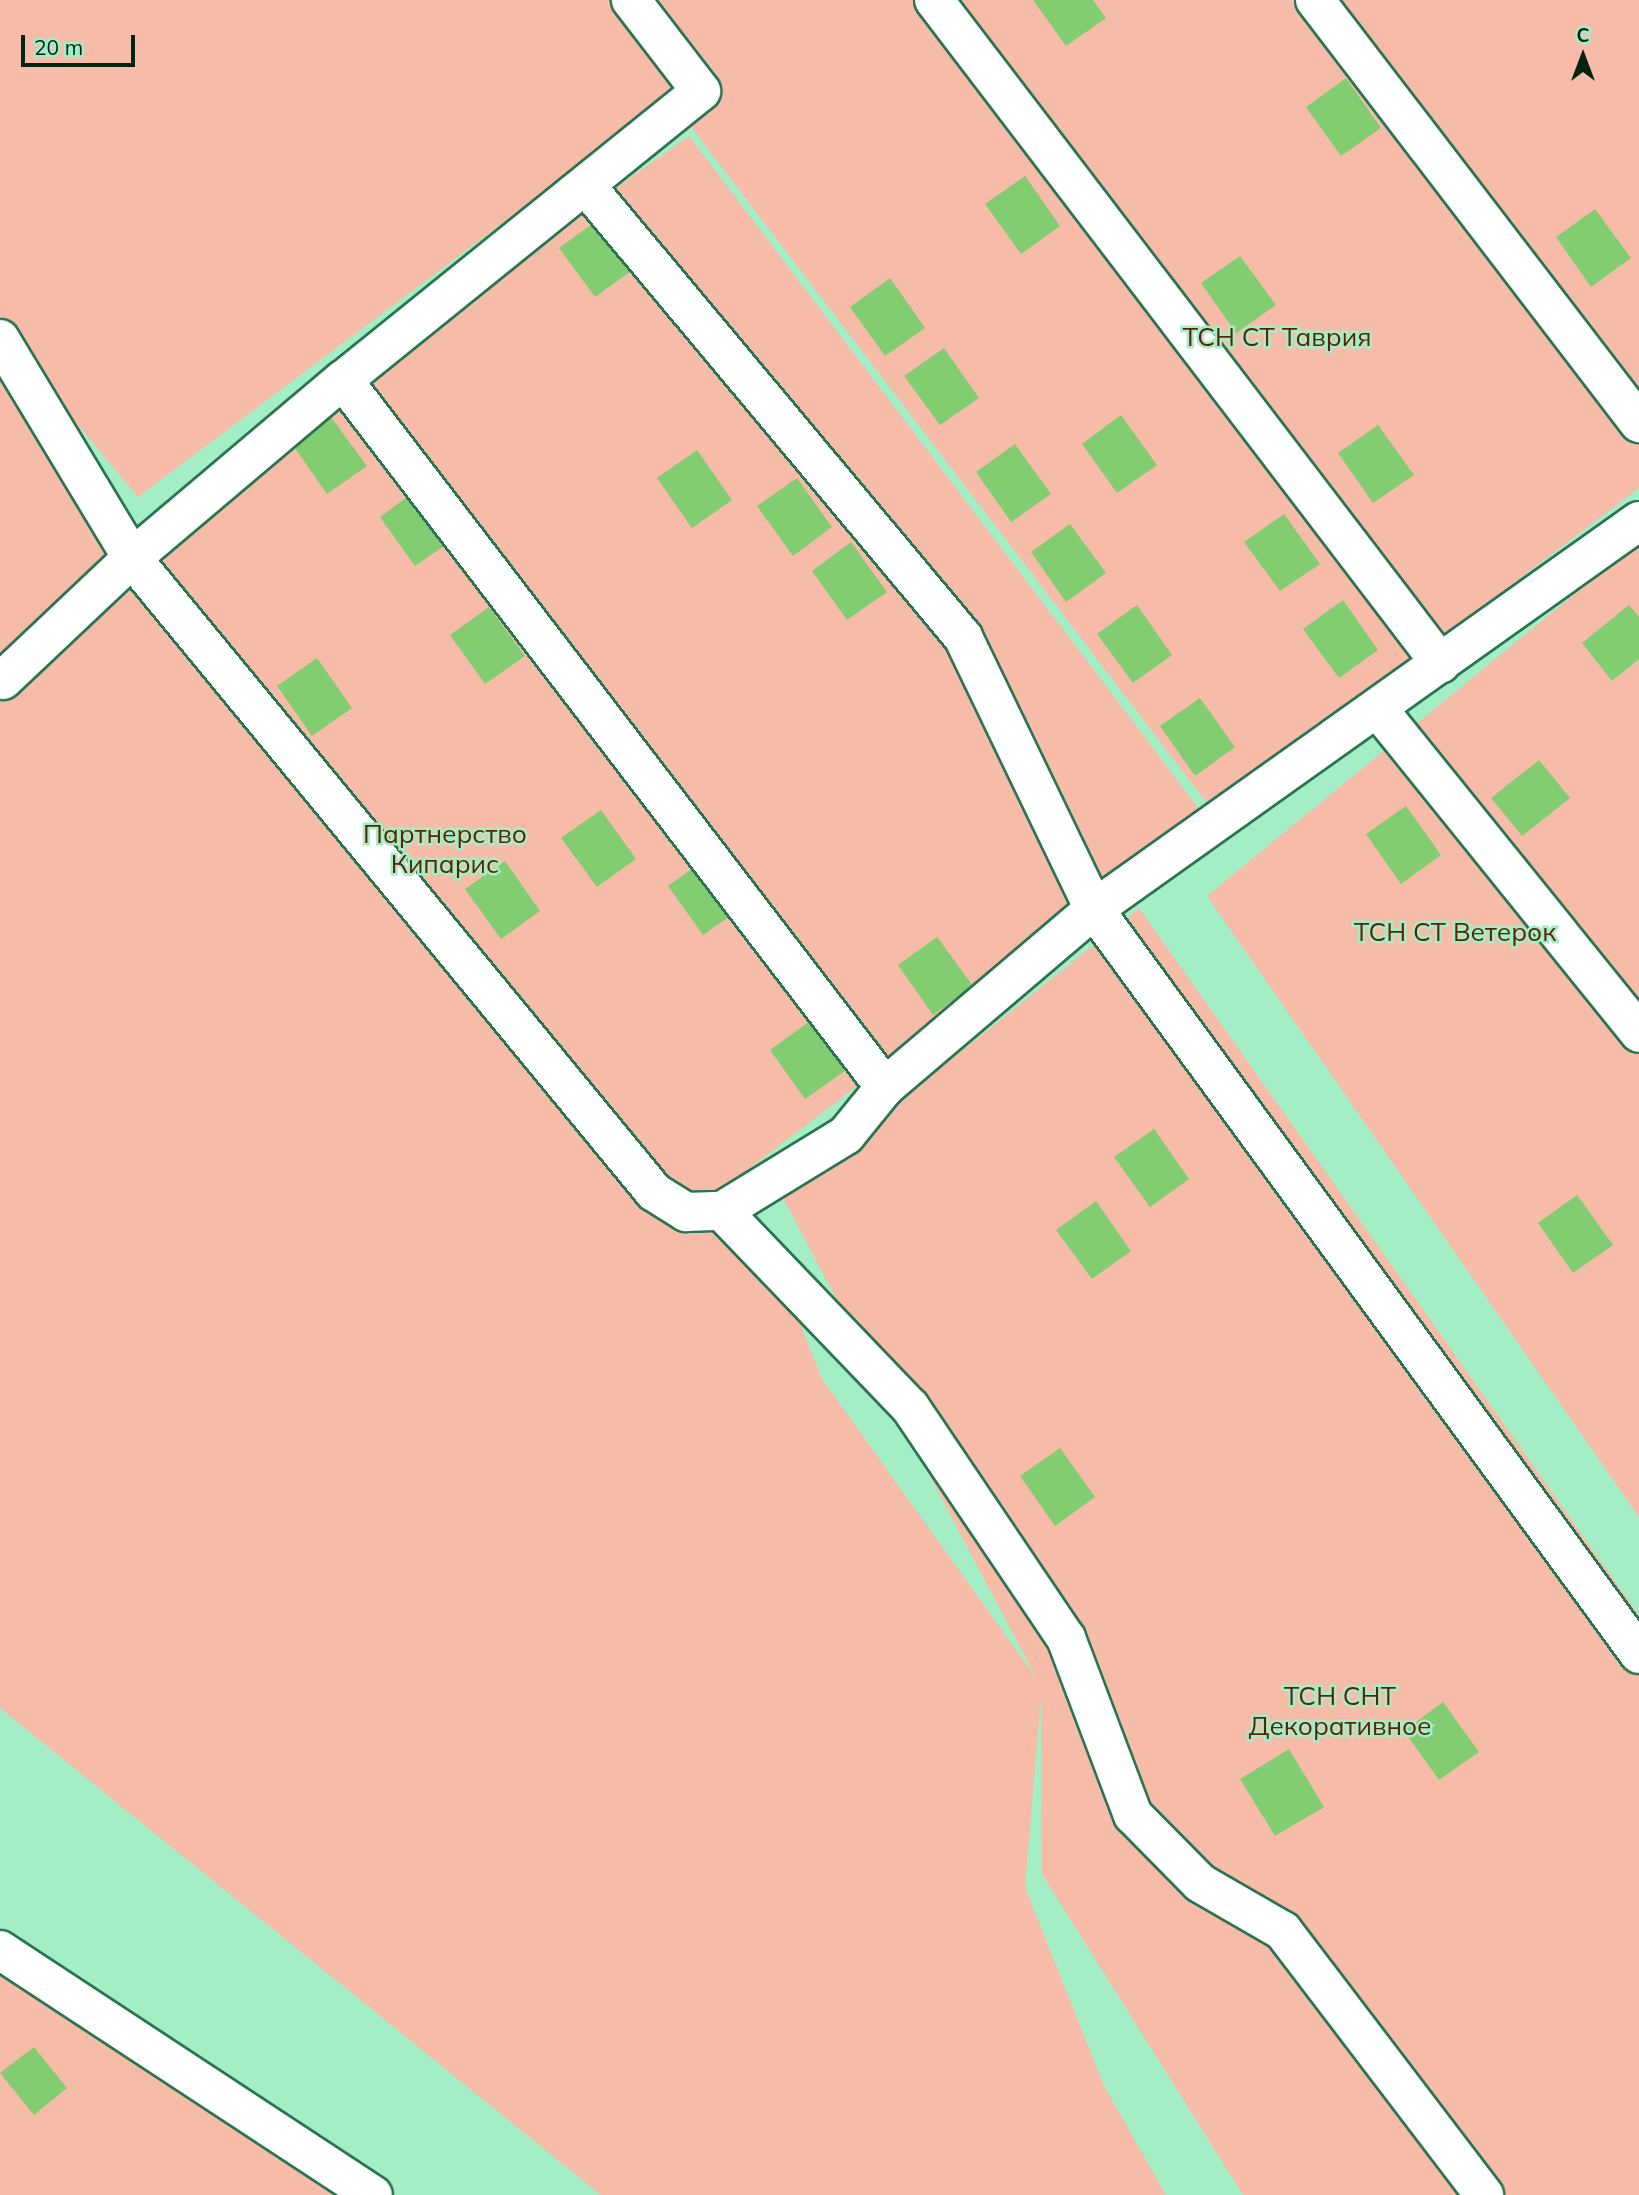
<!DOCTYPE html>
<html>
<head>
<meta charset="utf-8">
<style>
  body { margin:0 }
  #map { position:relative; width:1639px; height:2195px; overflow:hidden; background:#a3eec5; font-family:Mulish,sans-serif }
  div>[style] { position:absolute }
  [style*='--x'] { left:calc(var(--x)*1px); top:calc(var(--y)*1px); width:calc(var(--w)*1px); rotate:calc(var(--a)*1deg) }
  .green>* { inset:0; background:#f7bca8 }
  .building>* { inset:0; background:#82cc72 }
  .roads { filter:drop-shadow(2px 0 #297451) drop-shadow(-2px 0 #297451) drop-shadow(0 2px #297451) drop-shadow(0 -2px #297451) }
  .minor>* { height:38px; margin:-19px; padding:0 19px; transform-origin:19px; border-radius:19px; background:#fff }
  span { translate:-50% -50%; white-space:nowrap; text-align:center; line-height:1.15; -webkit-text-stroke:5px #a3eec5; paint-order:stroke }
  .park-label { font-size:26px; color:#621f03 }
  .north { position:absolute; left:1548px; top:21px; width:70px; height:70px; -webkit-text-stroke:5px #a3eec5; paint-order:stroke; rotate:0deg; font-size:19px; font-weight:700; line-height:28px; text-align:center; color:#032314 }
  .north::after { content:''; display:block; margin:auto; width:24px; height:32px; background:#032314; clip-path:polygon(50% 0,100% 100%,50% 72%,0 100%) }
  .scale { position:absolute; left:21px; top:35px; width:114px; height:32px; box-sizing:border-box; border:4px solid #032314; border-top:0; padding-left:9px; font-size:21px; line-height:24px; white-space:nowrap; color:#032314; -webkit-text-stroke:5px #a3eec5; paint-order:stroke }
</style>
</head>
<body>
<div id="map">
  <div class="green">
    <div style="clip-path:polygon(0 0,1639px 0,1639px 488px,1213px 811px,669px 98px,138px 497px,0 332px)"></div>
    <div style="clip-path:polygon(689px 136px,1206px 818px,741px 1175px,822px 1379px,1037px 1679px,782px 1196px,1139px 908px,1639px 1615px,1639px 2195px,1243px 2195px,1042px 1874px,1041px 1697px,1025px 1887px,1104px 2086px,1166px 2195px,601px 2195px,0 1708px,0 367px,140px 526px)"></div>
    <div style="clip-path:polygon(1639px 541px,1639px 1517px,1207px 896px)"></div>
    <div style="clip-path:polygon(0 1949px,364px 2195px,0 2195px)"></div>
  </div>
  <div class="building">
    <div style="clip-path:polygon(1033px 0,1093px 0,1106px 18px,1066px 46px)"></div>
    <div style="clip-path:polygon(1346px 78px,1381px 128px,1341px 156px,1306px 107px)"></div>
    <div style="clip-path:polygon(1025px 176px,1060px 226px,1021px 254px,985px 204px)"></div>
    <div style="clip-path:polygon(1595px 209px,1631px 258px,1591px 287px,1556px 237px)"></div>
    <div style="clip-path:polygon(599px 219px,634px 269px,595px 297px,559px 248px)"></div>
    <div style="clip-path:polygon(1240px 256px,1276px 305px,1236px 333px,1201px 283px)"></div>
    <div style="clip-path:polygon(890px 278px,925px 328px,885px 356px,850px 307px)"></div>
    <div style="clip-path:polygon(944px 348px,979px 398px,940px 425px,904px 376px)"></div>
    <div style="clip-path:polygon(1121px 415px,1157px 465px,1117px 493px,1082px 444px)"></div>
    <div style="clip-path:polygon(331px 417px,367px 466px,327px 494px,292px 444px)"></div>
    <div style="clip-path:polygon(1378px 425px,1414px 475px,1373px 503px,1338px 453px)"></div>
    <div style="clip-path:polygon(1015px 444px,1051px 494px,1011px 522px,976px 472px)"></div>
    <div style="clip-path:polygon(697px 450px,732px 500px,692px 528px,657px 478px)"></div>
    <div style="clip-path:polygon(797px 478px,832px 527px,793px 556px,757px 506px)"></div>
    <div style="clip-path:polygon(419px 488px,455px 538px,415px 566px,380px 517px)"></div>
    <div style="clip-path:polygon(1284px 514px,1320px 564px,1280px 591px,1244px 542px)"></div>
    <div style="clip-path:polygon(1070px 524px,1106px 573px,1066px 602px,1031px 552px)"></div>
    <div style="clip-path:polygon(851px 542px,887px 592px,847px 620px,812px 571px)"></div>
    <div style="clip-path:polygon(1343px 600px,1378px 650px,1339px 678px,1303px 629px)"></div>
    <div style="clip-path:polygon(1137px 605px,1172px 655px,1133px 683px,1097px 634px)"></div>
    <div style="clip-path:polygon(1629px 605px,1639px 617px,1639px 659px,1612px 681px,1582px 643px)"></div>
    <div style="clip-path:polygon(489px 607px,525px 656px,485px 684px,450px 635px)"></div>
    <div style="clip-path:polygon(317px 658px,352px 708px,312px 736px,277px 686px)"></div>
    <div style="clip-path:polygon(1200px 698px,1235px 747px,1195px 776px,1160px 726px)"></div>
    <div style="clip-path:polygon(1539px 760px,1570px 798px,1522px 836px,1491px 798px)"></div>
    <div style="clip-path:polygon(1406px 806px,1441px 855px,1401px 884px,1366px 834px)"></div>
    <div style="clip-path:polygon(601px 810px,636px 859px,597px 887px,561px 838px)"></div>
    <div style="clip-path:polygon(708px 857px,743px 907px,703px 935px,668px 886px)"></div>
    <div style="clip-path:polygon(505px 861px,540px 911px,501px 939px,465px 889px)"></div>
    <div style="clip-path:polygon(937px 937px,973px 986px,933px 1015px,898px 965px)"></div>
    <div style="clip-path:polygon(810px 1021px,845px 1071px,805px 1099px,770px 1050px)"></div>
    <div style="clip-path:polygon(1154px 1129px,1189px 1179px,1150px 1207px,1114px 1157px)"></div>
    <div style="clip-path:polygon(1577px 1195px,1613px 1245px,1573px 1273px,1538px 1223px)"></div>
    <div style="clip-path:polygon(1096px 1201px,1131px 1251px,1092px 1279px,1056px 1230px)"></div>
    <div style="clip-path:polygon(1060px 1448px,1095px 1497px,1055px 1526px,1020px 1476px)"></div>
    <div style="clip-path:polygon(1443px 1702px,1479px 1752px,1439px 1780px,1404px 1731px)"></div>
    <div style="clip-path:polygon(1289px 1749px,1324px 1807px,1275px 1836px,1240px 1779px)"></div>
    <div style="clip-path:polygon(34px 2047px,67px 2088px,34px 2115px,0 2073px)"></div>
  </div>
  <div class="roads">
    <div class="minor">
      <div style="--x:934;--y:0;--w:835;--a:52.64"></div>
      <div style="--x:1315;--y:0;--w:533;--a:52.55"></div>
      <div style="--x:586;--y:186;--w:588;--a:50.11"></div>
      <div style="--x:963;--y:637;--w:302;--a:64.3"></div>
      <div style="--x:1094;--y:909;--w:923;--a:53.81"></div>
      <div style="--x:0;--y:339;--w:256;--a:58.9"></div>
      <div style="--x:132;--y:558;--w:821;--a:50.53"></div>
      <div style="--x:654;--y:1192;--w:38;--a:32"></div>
      <div style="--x:686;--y:1212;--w:36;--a:-2"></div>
      <div style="--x:722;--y:1211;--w:145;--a:-31.5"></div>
      <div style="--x:846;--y:1135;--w:62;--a:-50.9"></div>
      <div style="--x:885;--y:1087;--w:275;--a:-40.4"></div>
      <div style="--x:1094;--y:909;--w:669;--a:-35.45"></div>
      <div style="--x:343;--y:380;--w:891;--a:52.53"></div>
      <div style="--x:3;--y:680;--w:178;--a:-43.4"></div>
      <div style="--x:132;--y:558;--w:276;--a:-40.2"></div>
      <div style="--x:343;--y:380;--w:460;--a:-38.9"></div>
      <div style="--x:701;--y:91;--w:115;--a:-127.6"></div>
      <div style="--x:1378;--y:709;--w:416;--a:51.1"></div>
      <div style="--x:722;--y:1211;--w:272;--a:46.2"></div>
      <div style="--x:910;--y:1407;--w:279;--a:56"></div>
      <div style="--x:1066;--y:1638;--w:189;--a:69.3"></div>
      <div style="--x:1133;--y:1815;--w:95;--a:45.4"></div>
      <div style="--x:1200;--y:1883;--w:96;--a:30"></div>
      <div style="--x:1283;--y:1931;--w:332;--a:52.7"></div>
      <div style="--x:0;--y:1950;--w:446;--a:33.3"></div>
    </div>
  </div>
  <div class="park-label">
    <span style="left:1277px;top:337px">ТСН СТ Таврия</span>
    <span style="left:445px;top:849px">Партнерство<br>Кипарис</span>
    <span style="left:1455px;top:932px">ТСН СТ Ветерок</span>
    <span style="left:1340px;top:1711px">ТСН СНТ<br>Декоративное</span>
  </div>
  <div class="north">С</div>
  <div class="scale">20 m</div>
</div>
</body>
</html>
